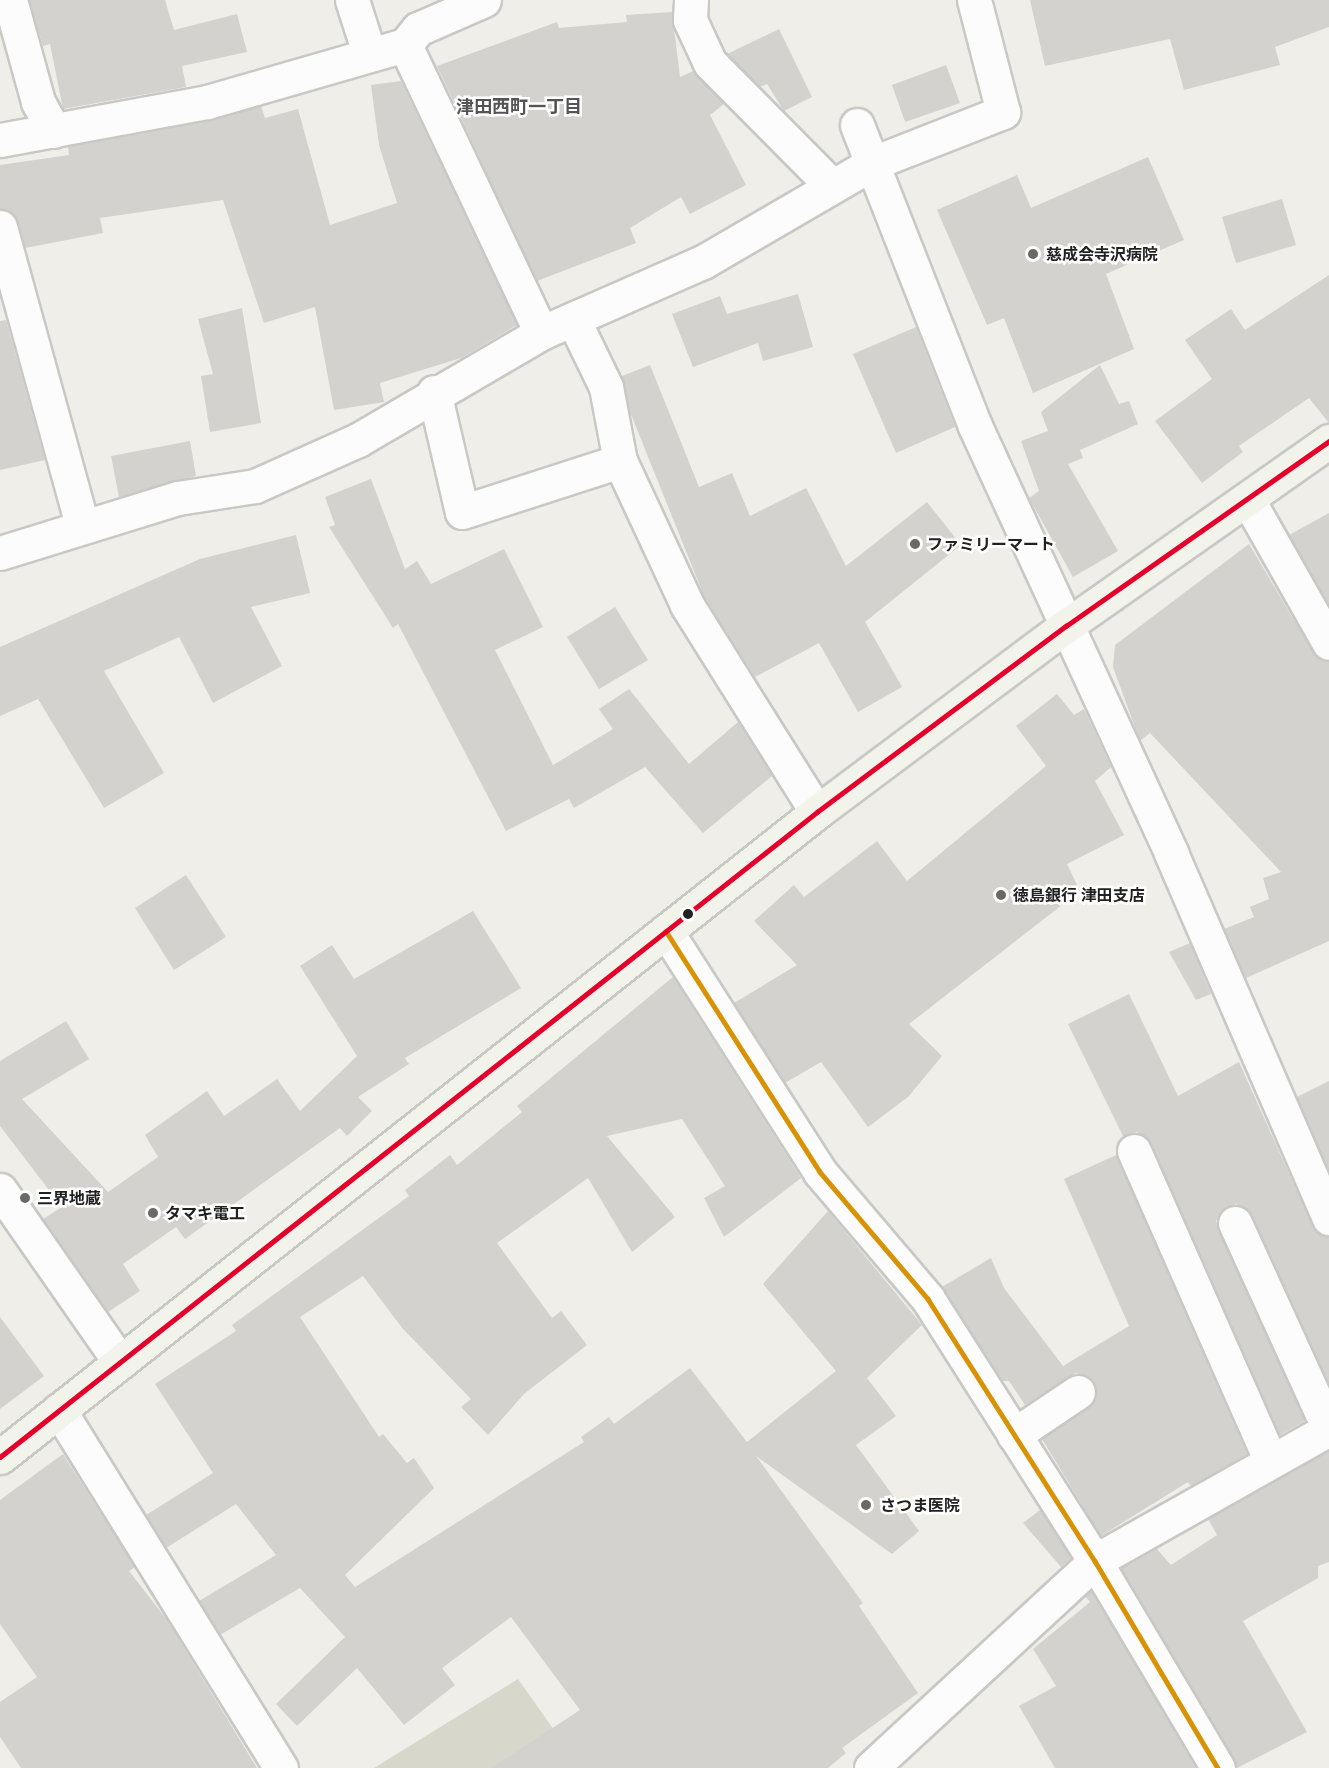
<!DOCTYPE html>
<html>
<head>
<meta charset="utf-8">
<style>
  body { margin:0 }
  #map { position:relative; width:1329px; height:1768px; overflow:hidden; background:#efeee9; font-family:"IBM Plex Sans","Noto Sans JP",sans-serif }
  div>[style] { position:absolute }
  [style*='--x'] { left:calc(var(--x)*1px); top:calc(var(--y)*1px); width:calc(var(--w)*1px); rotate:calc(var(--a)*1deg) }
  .construction>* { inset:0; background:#d7d8cb }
  .building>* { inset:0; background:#d4d2ce }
  .roads { filter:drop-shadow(2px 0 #c8c8c5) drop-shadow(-2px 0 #c8c8c5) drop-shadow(0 2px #c8c8c5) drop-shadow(0 -2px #c8c8c5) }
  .minor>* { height:33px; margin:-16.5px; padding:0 16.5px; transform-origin:16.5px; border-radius:16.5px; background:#fdfcfc }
  .secondary>* { height:33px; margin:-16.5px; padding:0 16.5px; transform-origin:16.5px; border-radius:16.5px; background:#f2f4ec }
  .bus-1>* { height:4.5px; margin:-2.25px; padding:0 2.25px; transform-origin:2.25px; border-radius:2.25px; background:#d79205 }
  .bus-2>* { height:4.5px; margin:-2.25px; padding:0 2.25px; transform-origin:2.25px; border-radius:2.25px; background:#e4002b }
  .dots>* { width:16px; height:16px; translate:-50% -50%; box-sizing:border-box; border:3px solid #fff; border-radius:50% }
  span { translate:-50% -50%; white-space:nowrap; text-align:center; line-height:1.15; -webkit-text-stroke:5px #fff; paint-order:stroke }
  .poi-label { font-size:16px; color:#212121; font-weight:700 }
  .left { translate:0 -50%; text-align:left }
  .neighbourhood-label { font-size:18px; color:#545454; font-weight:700 }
</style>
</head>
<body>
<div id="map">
  <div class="construction">
    <div style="clip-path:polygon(518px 1679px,581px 1768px,374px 1768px)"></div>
  </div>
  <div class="building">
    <div style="clip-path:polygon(29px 0,165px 0,174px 30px,237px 14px,247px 52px,182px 66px,186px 87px,63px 109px,50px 44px,43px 46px)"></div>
    <div style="clip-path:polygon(1030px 0,1329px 0,1329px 27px,1275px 47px,1280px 65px,1184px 90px,1170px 39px,1045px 66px)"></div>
    <div style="clip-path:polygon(672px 12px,680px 77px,693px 71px,724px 104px,710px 115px,746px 185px,690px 214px,681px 197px,630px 228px,636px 243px,537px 281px,437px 66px,557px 22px,559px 28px,627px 22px,626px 15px)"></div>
    <div style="clip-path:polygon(779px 29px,812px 97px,784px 111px,767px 84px,760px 87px,727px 54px)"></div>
    <div style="clip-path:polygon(946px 65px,960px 103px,905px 122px,892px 85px)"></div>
    <div style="clip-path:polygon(401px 81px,517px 325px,461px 358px,380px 383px,384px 402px,334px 410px,315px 307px,264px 323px,223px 200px,100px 218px,103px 233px,25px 248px,14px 214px,0 209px,0 165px,69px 155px,68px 147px,261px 106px,265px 118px,298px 109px,330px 225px,397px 203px,379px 145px,371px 85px)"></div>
    <div style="clip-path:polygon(1148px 157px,1184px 240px,1106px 274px,1134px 349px,1033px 393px,1004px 318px,987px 325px,937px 210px,1017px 175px,1031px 208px)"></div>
    <div style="clip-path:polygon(1282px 199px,1296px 245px,1236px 263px,1222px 217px)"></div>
    <div style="clip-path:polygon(1329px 275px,1329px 423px,1309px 398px,1239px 446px,1243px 452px,1202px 483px,1155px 421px,1212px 379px,1185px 340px,1231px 309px,1245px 330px)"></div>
    <div style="clip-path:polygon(798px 294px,813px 347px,763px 361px,758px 343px,693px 367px,672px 314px,720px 296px,727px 314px)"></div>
    <div style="clip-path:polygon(242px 308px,261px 423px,210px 432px,201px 376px,213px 374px,198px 319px)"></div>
    <div style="clip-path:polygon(6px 320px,45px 460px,0 470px,0 321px)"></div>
    <div style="clip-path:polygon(916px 327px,955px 427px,896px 453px,853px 354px)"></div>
    <div style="clip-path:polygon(650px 365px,699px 487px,732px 473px,750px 516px,806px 488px,846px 566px,927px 502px,961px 545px,865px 622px,902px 687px,858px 712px,819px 643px,755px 677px,704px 596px,630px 412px,622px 376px)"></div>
    <div style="clip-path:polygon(1100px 365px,1119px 404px,1129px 401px,1138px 424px,1080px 450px,1083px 458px,1068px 464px,1118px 551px,1073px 577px,1029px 498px,1039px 491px,1021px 441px,1048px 431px,1041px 412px)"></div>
    <div style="clip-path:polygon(190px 441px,196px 476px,119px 497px,111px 456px)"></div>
    <div style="clip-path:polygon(371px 479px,405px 569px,417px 561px,431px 584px,504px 549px,543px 627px,495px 650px,553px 765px,613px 729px,599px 709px,629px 689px,689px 764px,738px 722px,772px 776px,703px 833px,645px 767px,574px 808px,569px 799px,506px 831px,398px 624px,393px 628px,329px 527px,335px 525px,325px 497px)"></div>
    <div style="clip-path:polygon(1329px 513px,1329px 605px,1289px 535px)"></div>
    <div style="clip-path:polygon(296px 535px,310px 593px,251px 607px,282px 666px,213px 703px,179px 637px,104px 671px,164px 773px,104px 808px,38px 699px,0 716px,0 647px,200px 559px)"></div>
    <div style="clip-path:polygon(1249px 544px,1313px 652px,1329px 662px,1329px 941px,1246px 978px,1224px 929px,1254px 917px,1250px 907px,1269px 899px,1263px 878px,1281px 872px,1150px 733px,1140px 741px,1113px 667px,1115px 645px)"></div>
    <div style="clip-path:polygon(615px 607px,648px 660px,599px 689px,567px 637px)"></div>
    <div style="clip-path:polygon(1057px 694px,1074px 715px,1084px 709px,1111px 767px,1095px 781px,1124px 835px,1067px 864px,1080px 891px,909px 1024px,942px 1056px,908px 1097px,868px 1127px,821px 1062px,785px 1083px,734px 1003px,797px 965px,754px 921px,794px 885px,804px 897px,877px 841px,907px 881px,1046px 766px,1016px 726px)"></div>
    <div style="clip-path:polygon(186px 875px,226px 937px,174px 970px,135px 908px)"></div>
    <div style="clip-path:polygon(473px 911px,521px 988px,405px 1058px,409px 1064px,358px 1097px,372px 1111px,347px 1136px,340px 1128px,185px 1239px,176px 1227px,123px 1264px,140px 1291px,108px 1312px,43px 1219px,62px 1207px,0 1126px,0 1061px,66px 1021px,89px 1059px,22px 1099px,108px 1192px,158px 1157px,145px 1135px,207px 1091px,224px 1116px,277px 1079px,300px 1111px,357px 1056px,300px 966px,332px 945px,354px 979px)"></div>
    <div style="clip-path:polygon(1190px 943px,1211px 994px,1196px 1000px,1169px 952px)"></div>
    <div style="clip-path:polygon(673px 977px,801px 1178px,724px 1237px,704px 1198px,725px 1186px,682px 1119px,607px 1136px,675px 1217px,632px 1252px,588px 1178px,497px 1243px,552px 1318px,561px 1311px,587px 1345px,524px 1394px,488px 1435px,461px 1407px,471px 1399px,403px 1329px,363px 1276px,300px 1317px,379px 1437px,383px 1434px,407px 1463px,414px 1458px,434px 1488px,345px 1575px,355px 1587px,584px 1442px,581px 1437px,609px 1417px,614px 1424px,690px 1368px,747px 1442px,836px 1371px,763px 1284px,828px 1211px,922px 1325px,867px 1378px,896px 1416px,856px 1445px,919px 1531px,892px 1554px,756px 1456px,863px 1603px,859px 1606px,918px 1693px,842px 1748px,846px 1753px,828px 1768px,491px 1768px,580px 1710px,511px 1617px,442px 1668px,455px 1685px,404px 1725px,357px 1668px,297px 1726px,276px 1704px,345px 1637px,300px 1588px,220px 1635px,199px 1601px,276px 1555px,236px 1504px,166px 1548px,146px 1515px,213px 1473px,155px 1384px,236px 1331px,232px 1325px,409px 1196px,405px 1190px,450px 1155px,457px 1165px,522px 1112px,517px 1106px)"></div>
    <div style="clip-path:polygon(1129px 994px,1178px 1096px,1239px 1062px,1312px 1225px,1329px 1236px,1329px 1384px,1252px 1215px,1236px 1204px,1220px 1212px,1216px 1221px,1305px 1421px,1280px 1435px,1151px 1143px,1137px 1132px,1123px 1136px,1068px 1024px)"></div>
    <div style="clip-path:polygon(1329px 1081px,1329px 1171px,1297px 1097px)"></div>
    <div style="clip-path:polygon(1116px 1155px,1247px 1454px,1191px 1486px,1188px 1482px,1101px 1536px,1042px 1439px,1089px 1407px,1095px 1400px,1094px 1382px,1076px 1373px,1025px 1405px,1009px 1381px,1003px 1381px,942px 1287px,991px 1258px,1004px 1288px,1063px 1366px,1129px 1326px,1064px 1179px)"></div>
    <div style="clip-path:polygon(0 1317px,44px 1376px,0 1409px)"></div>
    <div style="clip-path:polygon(1329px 1451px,1329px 1562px,1318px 1566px,1318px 1578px,1243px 1621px,1307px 1732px,1237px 1768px,1121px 1568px,1156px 1548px,1171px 1565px,1217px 1535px,1208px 1519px)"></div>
    <div style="clip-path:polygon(63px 1454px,135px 1567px,129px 1571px,167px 1620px,257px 1768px,21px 1768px,0 1737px,0 1702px,37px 1677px,0 1624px,0 1500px)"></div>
    <div style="clip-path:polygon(1040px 1510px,1071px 1558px,1061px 1567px,1023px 1523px)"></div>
    <div style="clip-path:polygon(1091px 1590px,1196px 1768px,1055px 1768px,1019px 1706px,1056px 1686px,1033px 1649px,1090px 1602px,1085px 1596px)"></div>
  </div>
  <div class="roads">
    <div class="minor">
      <div style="--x:10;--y:0;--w:106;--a:74.6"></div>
      <div style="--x:38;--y:102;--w:33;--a:61"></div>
      <div style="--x:352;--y:0;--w:56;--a:72.2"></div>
      <div style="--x:691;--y:0;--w:20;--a:93"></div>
      <div style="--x:690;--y:20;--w:47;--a:65.1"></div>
      <div style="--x:710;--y:63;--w:173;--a:45.2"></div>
      <div style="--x:405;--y:45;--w:21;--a:-51"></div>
      <div style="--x:418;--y:29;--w:72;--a:-23.7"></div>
      <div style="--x:857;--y:125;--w:323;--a:68.6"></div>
      <div style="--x:975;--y:426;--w:470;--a:65.3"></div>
      <div style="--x:1171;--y:853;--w:398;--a:66.6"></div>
      <div style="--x:0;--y:140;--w:210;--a:-10.4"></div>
      <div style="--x:207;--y:102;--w:206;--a:-16.1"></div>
      <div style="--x:405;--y:45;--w:318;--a:64.7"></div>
      <div style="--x:0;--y:227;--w:308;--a:74.6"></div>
      <div style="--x:573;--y:319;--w:76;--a:64.1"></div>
      <div style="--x:606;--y:387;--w:75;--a:79.3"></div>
      <div style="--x:620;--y:461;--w:159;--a:65"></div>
      <div style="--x:687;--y:605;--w:244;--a:57.9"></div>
      <div style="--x:434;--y:392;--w:123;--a:76.9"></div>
      <div style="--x:462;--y:512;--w:166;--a:-17.9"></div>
      <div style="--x:1248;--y:500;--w:164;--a:60.5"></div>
      <div style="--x:0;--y:553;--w:186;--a:-17.2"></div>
      <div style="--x:178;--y:498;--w:78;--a:-8.9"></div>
      <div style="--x:255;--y:486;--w:113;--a:-24.1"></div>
      <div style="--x:358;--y:440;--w:212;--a:-30.3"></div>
      <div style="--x:541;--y:333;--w:177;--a:-23.7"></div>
      <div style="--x:703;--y:262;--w:197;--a:-30.2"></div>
      <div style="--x:873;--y:163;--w:140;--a:-21.4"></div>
      <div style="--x:1003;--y:112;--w:116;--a:-104.5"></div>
      <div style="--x:666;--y:931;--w:286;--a:57.4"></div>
      <div style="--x:820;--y:1172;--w:167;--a:49.6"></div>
      <div style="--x:928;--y:1299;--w:311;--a:57.5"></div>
      <div style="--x:1095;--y:1561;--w:241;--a:59.3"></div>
      <div style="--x:1134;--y:1151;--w:339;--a:66.2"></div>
      <div style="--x:0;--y:1190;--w:210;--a:55.1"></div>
      <div style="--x:1235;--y:1223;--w:226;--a:65.5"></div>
      <div style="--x:59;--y:1410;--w:421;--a:58.2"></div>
      <div style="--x:1014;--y:1435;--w:77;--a:-33.9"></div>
      <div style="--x:871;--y:1768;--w:305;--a:-42.7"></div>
      <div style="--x:1095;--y:1561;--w:269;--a:-29.4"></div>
    </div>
    <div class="secondary">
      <div style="--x:0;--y:1457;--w:1041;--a:-38.29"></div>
      <div style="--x:817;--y:812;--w:311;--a:-36.8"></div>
      <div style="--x:1066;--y:626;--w:322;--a:-35.1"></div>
    </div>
  </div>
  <div class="bus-1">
    <div style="--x:666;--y:931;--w:286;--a:57.4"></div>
    <div style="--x:820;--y:1172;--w:167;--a:49.6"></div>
    <div style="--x:928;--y:1299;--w:311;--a:57.5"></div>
    <div style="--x:1095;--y:1561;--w:241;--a:59.3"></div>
  </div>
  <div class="bus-2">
    <div style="--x:0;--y:1457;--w:1041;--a:-38.29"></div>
    <div style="--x:817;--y:812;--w:311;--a:-36.8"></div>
    <div style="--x:1066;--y:626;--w:322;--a:-35.1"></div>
  </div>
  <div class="dots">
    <div style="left:1033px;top:254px;background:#696967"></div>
    <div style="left:915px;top:544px;background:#696967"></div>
    <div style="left:1001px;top:895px;background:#696967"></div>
    <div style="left:688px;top:914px;background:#212121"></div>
    <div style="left:25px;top:1198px;background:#696967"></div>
    <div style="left:153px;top:1213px;background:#696967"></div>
    <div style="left:866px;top:1505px;background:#696967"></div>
  </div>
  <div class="poi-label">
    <span class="left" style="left:1046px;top:254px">慈成会寺沢病院</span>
    <span class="left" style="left:927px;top:544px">ファミリーマート</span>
    <span class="left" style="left:1013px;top:895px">徳島銀行 津田支店</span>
    <span class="left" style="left:37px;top:1198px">三界地蔵</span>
    <span class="left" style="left:165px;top:1213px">タマキ電工</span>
    <span class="left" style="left:880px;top:1505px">さつま医院</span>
  </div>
  <div class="neighbourhood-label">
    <span style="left:519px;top:107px">津田西町一丁目</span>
  </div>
</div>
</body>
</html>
